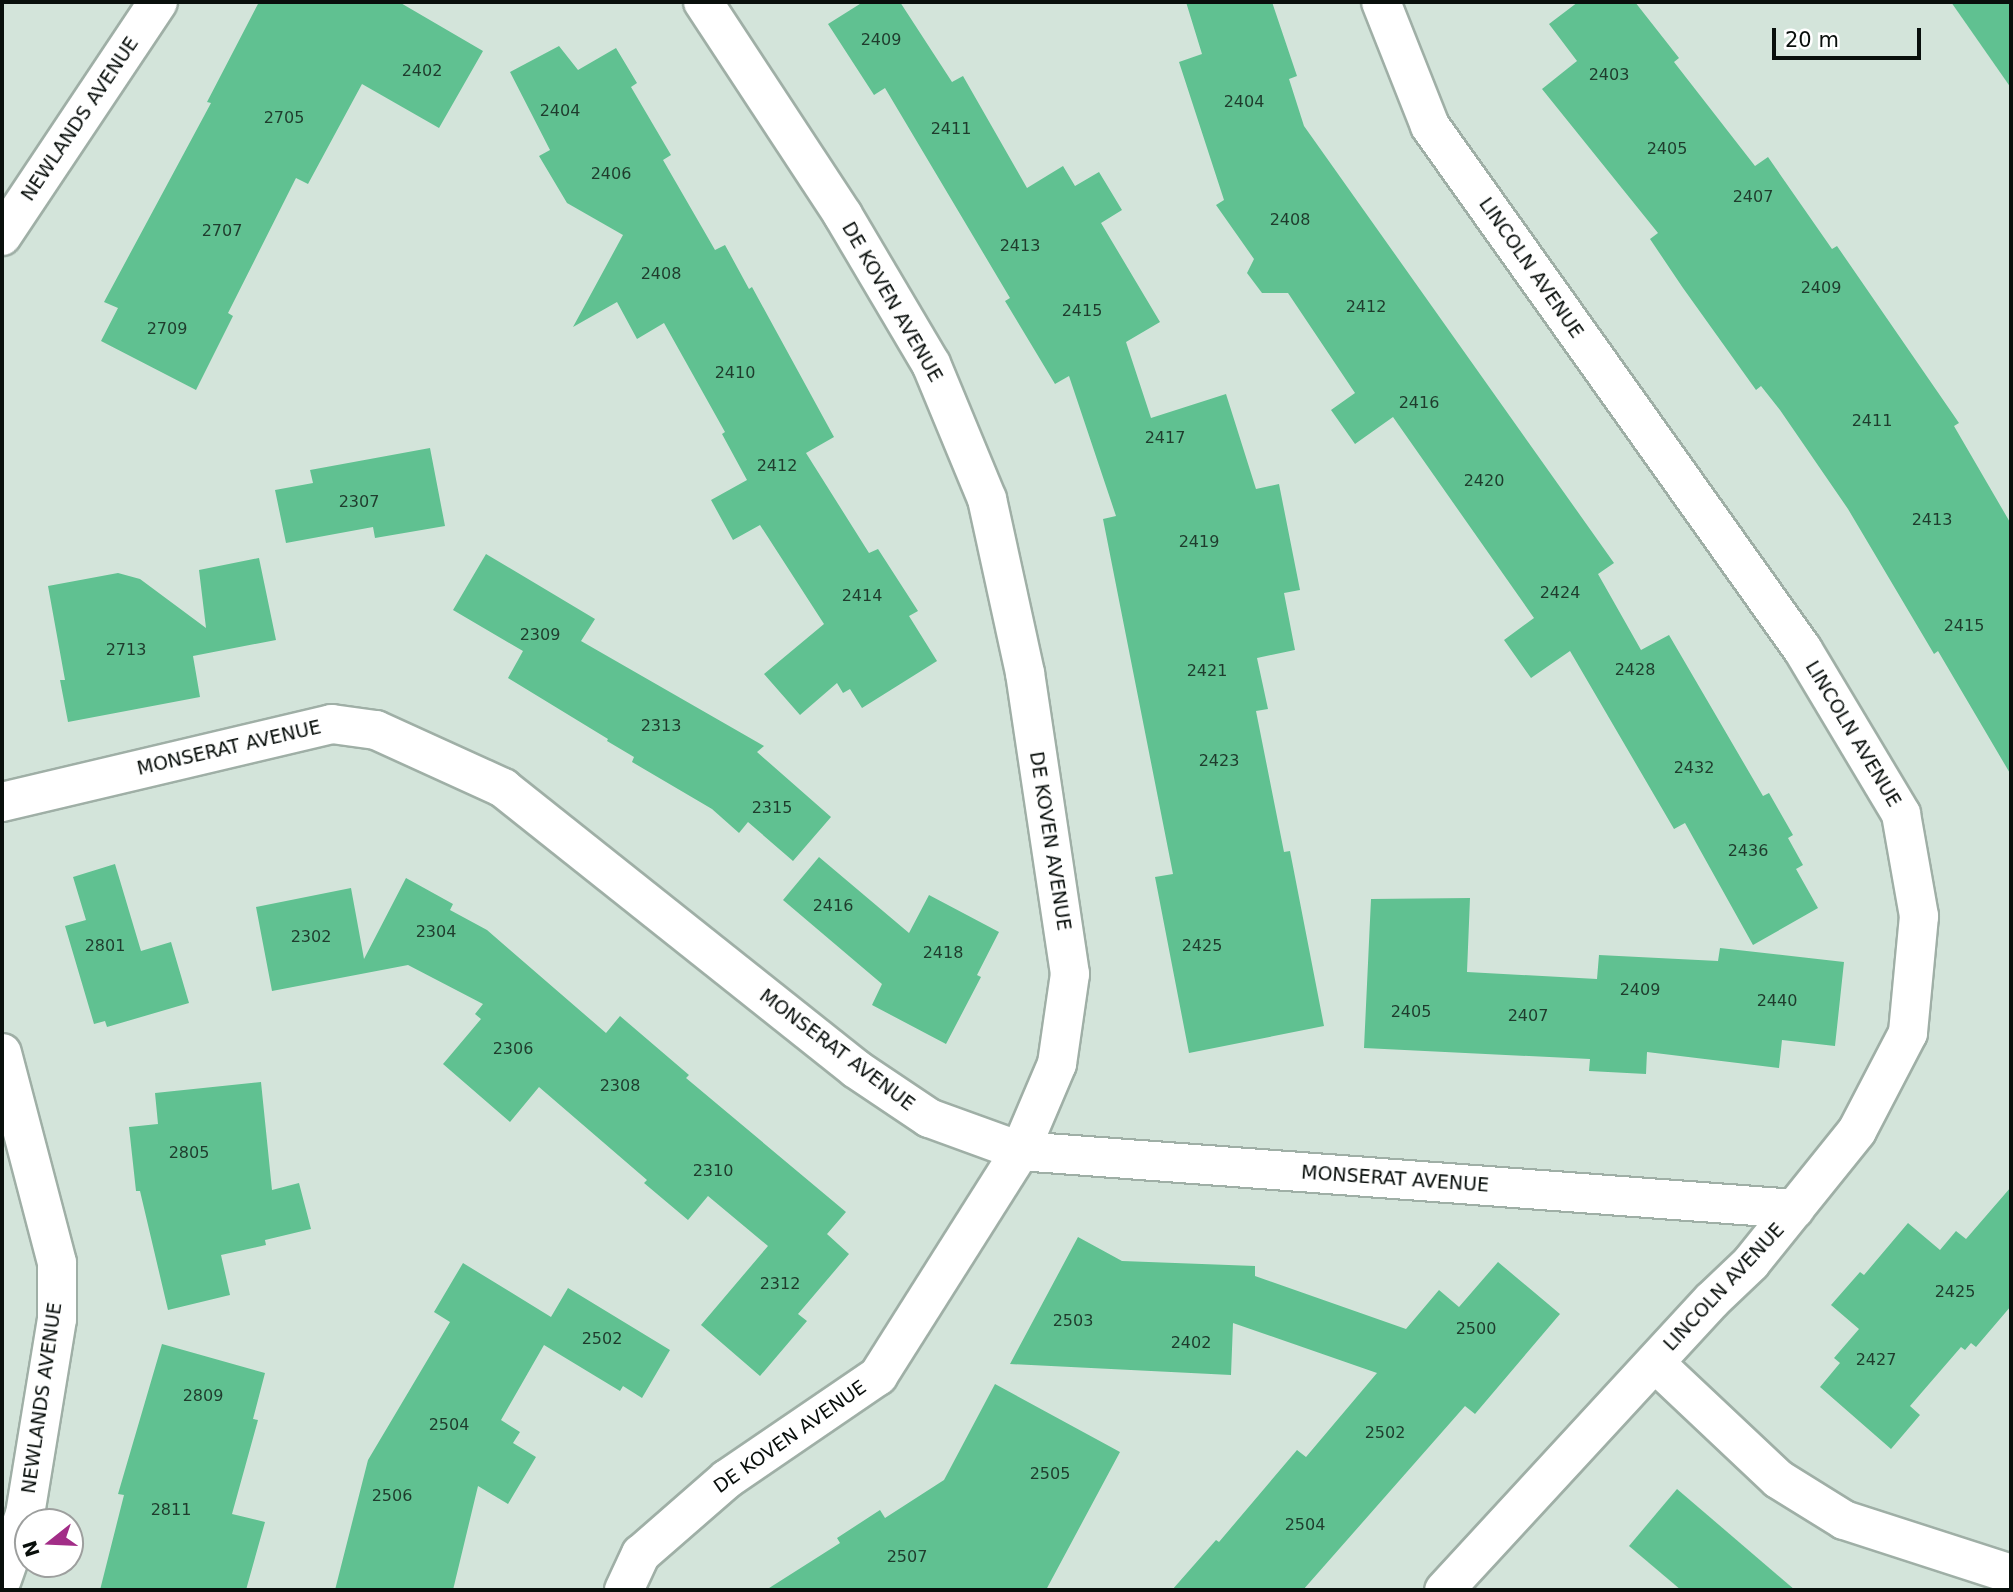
<!DOCTYPE html>
<html>
<head>
<meta charset="utf-8">
<style>
  body { margin:0 }
  #map { position:relative; width:2013px; height:1592px; overflow:hidden; background:#d3e4da; font-family:"DejaVu Sans",sans-serif }
  div>[style] { position:absolute }
  [style*='--x'] { left:calc(var(--x)*1px); top:calc(var(--y)*1px); width:calc(var(--w)*1px); rotate:calc(var(--a)*1deg) }
  .building>* { inset:0; background:#60c191 }
  .roads { filter:drop-shadow(2px 0 #9fafa6) drop-shadow(-2px 0 #9fafa6) drop-shadow(0 2px #9fafa6) drop-shadow(0 -2px #9fafa6) }
  .street>* { height:38px; margin:-19px; padding:0 19px; transform-origin:19px; border-radius:19px; background:#fff }
  span { translate:-50% -50%; white-space:nowrap; text-align:center; line-height:1.15; -webkit-text-stroke:6px #fff; paint-order:stroke }
  .number-label { font-size:16px; color:#1f3c2d }
  .number-label span { -webkit-text-stroke-width:0 }
  .street-label { font-size:19px; color:#090f0c }
  .frame { position:absolute; inset:0; border:4px solid #090f0c; pointer-events:none }
  .north { position:absolute; left:14px; top:1508px; width:70px; height:70px; box-sizing:border-box; background:#fff; border:2px solid #9d9f9e; border-radius:50%; rotate:252deg; font-size:19px; font-weight:700; line-height:28px; text-align:center; color:#090f0c }
  .north::after { content:''; display:block; margin:auto; width:24px; height:32px; background:#a22d87; clip-path:polygon(50% 0,100% 100%,50% 72%,0 100%) }
  .scale { position:absolute; left:1772px; top:28px; width:149px; height:32px; box-sizing:border-box; border:4px solid #090f0c; border-top:0; padding-left:9px; font-size:21px; line-height:24px; white-space:nowrap; color:#090f0c; -webkit-text-stroke:5px #fff; paint-order:stroke }
</style>
</head>
<body>
<div id="map">
  <div class="building">
    <div style="clip-path:polygon(259px 2px,399px 2px,483px 51px,439px 128px,362px 84px,308px 184px,296px 178px,228px 313px,233px 316px,196px 390px,101px 341px,118px 308px,104px 302px,211px 103px,207px 102px)"></div>
    <div style="clip-path:polygon(863px 2px,900px 2px,952px 82px,963px 76px,1027px 188px,1063px 166px,1075px 186px,1099px 172px,1122px 210px,1101px 223px,1160px 322px,1126px 342px,1151px 418px,1226px 394px,1256px 489px,1279px 484px,1300px 590px,1284px 593px,1295px 650px,1257px 658px,1268px 709px,1256px 711px,1284px 852px,1290px 851px,1324px 1026px,1189px 1053px,1155px 877px,1173px 874px,1103px 519px,1116px 516px,1069px 376px,1055px 384px,1005px 301px,1010px 298px,885px 88px,874px 95px,828px 24px)"></div>
    <div style="clip-path:polygon(1186px 2px,1272px 2px,1297px 76px,1289px 79px,1304px 126px,1614px 563px,1598px 574px,1641px 650px,1669px 635px,1763px 796px,1769px 793px,1793px 835px,1788px 838px,1803px 865px,1796px 869px,1818px 908px,1753px 945px,1685px 823px,1674px 829px,1570px 651px,1531px 678px,1504px 640px,1534px 618px,1393px 417px,1355px 444px,1331px 410px,1355px 393px,1288px 293px,1262px 293px,1247px 273px,1254px 259px,1216px 205px,1224px 200px,1179px 62px,1202px 54px)"></div>
    <div style="clip-path:polygon(1578px 2px,1635px 2px,1679px 58px,1674px 62px,1755px 166px,1768px 157px,1832px 249px,1837px 246px,1959px 423px,1954px 426px,2011px 524px,2011px 775px,1938px 651px,1934px 654px,1848px 509px,1780px 410px,1761px 386px,1756px 390px,1683px 288px,1650px 239px,1658px 233px,1542px 89px,1577px 61px,1549px 24px)"></div>
    <div style="clip-path:polygon(1951px 2px,2011px 2px,2011px 88px)"></div>
    <div style="clip-path:polygon(559px 46px,578px 70px,616px 48px,637px 83px,631px 87px,671px 155px,663px 160px,715px 250px,725px 245px,749px 289px,752px 287px,834px 437px,806px 453px,869px 553px,878px 549px,918px 611px,909px 616px,937px 661px,862px 708px,850px 689px,843px 693px,837px 683px,800px 715px,764px 674px,824px 624px,760px 525px,733px 540px,711px 500px,747px 480px,722px 434px,725px 432px,664px 323px,637px 339px,617px 302px,573px 327px,623px 235px,567px 203px,539px 156px,550px 150px,510px 72px)"></div>
    <div style="clip-path:polygon(430px 448px,445px 526px,375px 538px,373px 527px,286px 543px,275px 490px,313px 483px,310px 470px)"></div>
    <div style="clip-path:polygon(486px 554px,595px 619px,581px 641px,764px 746px,757px 752px,831px 817px,793px 861px,748px 822px,739px 833px,712px 809px,632px 762px,634px 757px,607px 741px,608px 739px,508px 678px,523px 651px,453px 610px)"></div>
    <div style="clip-path:polygon(259px 558px,276px 640px,193px 656px,200px 697px,68px 722px,60px 680px,65px 680px,48px 586px,118px 573px,140px 579px,206px 628px,199px 570px)"></div>
    <div style="clip-path:polygon(819px 857px,909px 933px,929px 895px,999px 932px,977px 975px,981px 977px,946px 1044px,872px 1005px,882px 984px,783px 900px)"></div>
    <div style="clip-path:polygon(115px 864px,141px 951px,171px 942px,189px 1003px,107px 1027px,105px 1021px,94px 1024px,65px 926px,86px 920px,73px 877px)"></div>
    <div style="clip-path:polygon(406px 878px,453px 904px,450px 910px,487px 930px,606px 1033px,620px 1016px,689px 1075px,686px 1078px,846px 1212px,827px 1234px,849px 1254px,798px 1314px,807px 1321px,760px 1376px,701px 1325px,768px 1246px,708px 1196px,688px 1220px,644px 1183px,647px 1180px,539px 1087px,510px 1122px,443px 1064px,481px 1019px,475px 1014px,483px 1004px,408px 965px,272px 991px,256px 907px,351px 888px,364px 959px)"></div>
    <div style="clip-path:polygon(1470px 898px,1467px 972px,1597px 979px,1599px 955px,1718px 961px,1720px 948px,1844px 962px,1835px 1046px,1782px 1040px,1779px 1068px,1647px 1052px,1646px 1074px,1589px 1071px,1590px 1059px,1364px 1048px,1371px 899px)"></div>
    <div style="clip-path:polygon(261px 1082px,272px 1190px,299px 1183px,311px 1229px,265px 1240px,266px 1245px,221px 1255px,230px 1295px,168px 1310px,140px 1191px,136px 1191px,129px 1127px,158px 1124px,155px 1093px)"></div>
    <div style="clip-path:polygon(2011px 1187px,2011px 1306px,1976px 1347px,1971px 1343px,1965px 1350px,1961px 1347px,1910px 1406px,1920px 1415px,1891px 1449px,1820px 1387px,1840px 1363px,1834px 1358px,1859px 1329px,1831px 1305px,1860px 1272px,1864px 1275px,1908px 1223px,1940px 1250px,1956px 1231px,1966px 1239px)"></div>
    <div style="clip-path:polygon(1078px 1237px,1122px 1261px,1255px 1266px,1255px 1276px,1406px 1329px,1439px 1290px,1459px 1307px,1498px 1262px,1560px 1314px,1475px 1414px,1465px 1406px,1303px 1590px,1172px 1590px,1216px 1540px,1219px 1542px,1297px 1450px,1306px 1457px,1377px 1373px,1233px 1323px,1231px 1375px,1010px 1364px)"></div>
    <div style="clip-path:polygon(463px 1263px,551px 1317px,568px 1288px,670px 1350px,642px 1398px,623px 1386px,620px 1391px,544px 1345px,501px 1420px,520px 1432px,513px 1443px,536px 1457px,508px 1504px,478px 1486px,453px 1590px,335px 1590px,368px 1460px,450px 1322px,434px 1312px)"></div>
    <div style="clip-path:polygon(162px 1344px,265px 1373px,253px 1419px,258px 1420px,232px 1514px,265px 1522px,246px 1590px,100px 1590px,124px 1495px,118px 1494px)"></div>
    <div style="clip-path:polygon(995px 1384px,1120px 1452px,1046px 1590px,766px 1590px,840px 1543px,837px 1538px,880px 1510px,885px 1518px,944px 1480px)"></div>
    <div style="clip-path:polygon(1677px 1489px,1795px 1590px,1681px 1590px,1629px 1546px)"></div>
  </div>
  <div class="roads">
    <div class="street">
      <div style="--x:1381;--y:2;--w:133;--a:68.4"></div>
      <div style="--x:1430;--y:126;--w:643;--a:54.56"></div>
      <div style="--x:1803;--y:650;--w:191;--a:59.1"></div>
      <div style="--x:1901;--y:814;--w:104;--a:80"></div>
      <div style="--x:1919;--y:916;--w:118;--a:95.4"></div>
      <div style="--x:1908;--y:1033;--w:110;--a:117.5"></div>
      <div style="--x:1857;--y:1131;--w:169;--a:128.8"></div>
      <div style="--x:1751;--y:1263;--w:54;--a:136.5"></div>
      <div style="--x:1712;--y:1300;--w:395;--a:132.7"></div>
      <div style="--x:2;--y:236;--w:281;--a:-56.3"></div>
      <div style="--x:2;--y:802;--w:339;--a:-13.3"></div>
      <div style="--x:332;--y:724;--w:44;--a:7.8"></div>
      <div style="--x:376;--y:730;--w:140;--a:24.5"></div>
      <div style="--x:503;--y:788;--w:451;--a:38.5"></div>
      <div style="--x:856;--y:1069;--w:88;--a:33.9"></div>
      <div style="--x:929;--y:1118;--w:97;--a:19.9"></div>
      <div style="--x:1020;--y:1151;--w:777;--a:4.28"></div>
      <div style="--x:2;--y:1053;--w:217;--a:75.3"></div>
      <div style="--x:57;--y:1263;--w:56;--a:90"></div>
      <div style="--x:57;--y:1319;--w:198;--a:99.3"></div>
      <div style="--x:25;--y:1514;--w:69;--a:109.5"></div>
      <div style="--x:1655;--y:1363;--w:169;--a:43.3"></div>
      <div style="--x:1778;--y:1479;--w:78;--a:31.8"></div>
      <div style="--x:1844;--y:1520;--w:176;--a:17.9"></div>
      <div style="--x:624;--y:1590;--w:40;--a:-65"></div>
      <div style="--x:641;--y:1554;--w:114;--a:-41.1"></div>
      <div style="--x:727;--y:1479;--w:183;--a:-34.3"></div>
      <div style="--x:878;--y:1376;--w:266;--a:-57.7"></div>
      <div style="--x:1020;--y:1151;--w:95;--a:-67"></div>
      <div style="--x:1057;--y:1064;--w:91;--a:-81.8"></div>
      <div style="--x:1070;--y:974;--w:304;--a:-98.5"></div>
      <div style="--x:1025;--y:673;--w:178;--a:-102.3"></div>
      <div style="--x:987;--y:499;--w:146;--a:-112.5"></div>
      <div style="--x:931;--y:364;--w:173;--a:-120.6"></div>
      <div style="--x:843;--y:215;--w:255;--a:-123.3"></div>
    </div>
  </div>
  <div class="number-label">
    <span style="left:881px;top:40px">2409</span>
    <span style="left:422px;top:71px">2402</span>
    <span style="left:1609px;top:75px">2403</span>
    <span style="left:1244px;top:102px">2404</span>
    <span style="left:560px;top:111px">2404</span>
    <span style="left:284px;top:118px">2705</span>
    <span style="left:951px;top:129px">2411</span>
    <span style="left:1667px;top:149px">2405</span>
    <span style="left:611px;top:174px">2406</span>
    <span style="left:1753px;top:197px">2407</span>
    <span style="left:1290px;top:220px">2408</span>
    <span style="left:222px;top:231px">2707</span>
    <span style="left:1020px;top:246px">2413</span>
    <span style="left:661px;top:274px">2408</span>
    <span style="left:1821px;top:288px">2409</span>
    <span style="left:1366px;top:307px">2412</span>
    <span style="left:1082px;top:311px">2415</span>
    <span style="left:167px;top:329px">2709</span>
    <span style="left:735px;top:373px">2410</span>
    <span style="left:1419px;top:403px">2416</span>
    <span style="left:1872px;top:421px">2411</span>
    <span style="left:1165px;top:438px">2417</span>
    <span style="left:777px;top:466px">2412</span>
    <span style="left:1484px;top:481px">2420</span>
    <span style="left:359px;top:502px">2307</span>
    <span style="left:1932px;top:520px">2413</span>
    <span style="left:1199px;top:542px">2419</span>
    <span style="left:1560px;top:593px">2424</span>
    <span style="left:862px;top:596px">2414</span>
    <span style="left:1964px;top:626px">2415</span>
    <span style="left:540px;top:635px">2309</span>
    <span style="left:126px;top:650px">2713</span>
    <span style="left:1635px;top:670px">2428</span>
    <span style="left:1207px;top:671px">2421</span>
    <span style="left:661px;top:726px">2313</span>
    <span style="left:1219px;top:761px">2423</span>
    <span style="left:1694px;top:768px">2432</span>
    <span style="left:772px;top:808px">2315</span>
    <span style="left:1748px;top:851px">2436</span>
    <span style="left:833px;top:906px">2416</span>
    <span style="left:436px;top:932px">2304</span>
    <span style="left:311px;top:937px">2302</span>
    <span style="left:105px;top:946px">2801</span>
    <span style="left:1202px;top:946px">2425</span>
    <span style="left:943px;top:953px">2418</span>
    <span style="left:1640px;top:990px">2409</span>
    <span style="left:1777px;top:1001px">2440</span>
    <span style="left:1411px;top:1012px">2405</span>
    <span style="left:1528px;top:1016px">2407</span>
    <span style="left:513px;top:1049px">2306</span>
    <span style="left:620px;top:1086px">2308</span>
    <span style="left:189px;top:1153px">2805</span>
    <span style="left:713px;top:1171px">2310</span>
    <span style="left:780px;top:1284px">2312</span>
    <span style="left:1955px;top:1292px">2425</span>
    <span style="left:1073px;top:1321px">2503</span>
    <span style="left:1476px;top:1329px">2500</span>
    <span style="left:602px;top:1339px">2502</span>
    <span style="left:1191px;top:1343px">2402</span>
    <span style="left:1876px;top:1360px">2427</span>
    <span style="left:203px;top:1396px">2809</span>
    <span style="left:449px;top:1425px">2504</span>
    <span style="left:1385px;top:1433px">2502</span>
    <span style="left:1050px;top:1474px">2505</span>
    <span style="left:392px;top:1496px">2506</span>
    <span style="left:171px;top:1510px">2811</span>
    <span style="left:1305px;top:1525px">2504</span>
    <span style="left:907px;top:1557px">2507</span>
  </div>
  <div class="street-label">
    <span style="left:80px;top:119px;rotate:-56deg">NEWLANDS AVENUE</span>
    <span style="left:1531px;top:268px;rotate:55deg">LINCOLN AVENUE</span>
    <span style="left:892px;top:302px;rotate:60deg">DE KOVEN AVENUE</span>
    <span style="left:1853px;top:734px;rotate:59deg">LINCOLN AVENUE</span>
    <span style="left:229px;top:748px;rotate:-13deg">MONSERAT AVENUE</span>
    <span style="left:1050px;top:841px;rotate:81deg">DE KOVEN AVENUE</span>
    <span style="left:837px;top:1050px;rotate:37deg">MONSERAT AVENUE</span>
    <span style="left:1395px;top:1179px;rotate:4deg">MONSERAT AVENUE</span>
    <span style="left:1724px;top:1287px;rotate:-47deg">LINCOLN AVENUE</span>
    <span style="left:42px;top:1398px;rotate:-82deg">NEWLANDS AVENUE</span>
    <span style="left:790px;top:1437px;rotate:-35deg">DE KOVEN AVENUE</span>
  </div>
  <div class="frame"></div>
  <div class="north">N</div>
  <div class="scale">20 m</div>
</div>
</body>
</html>
